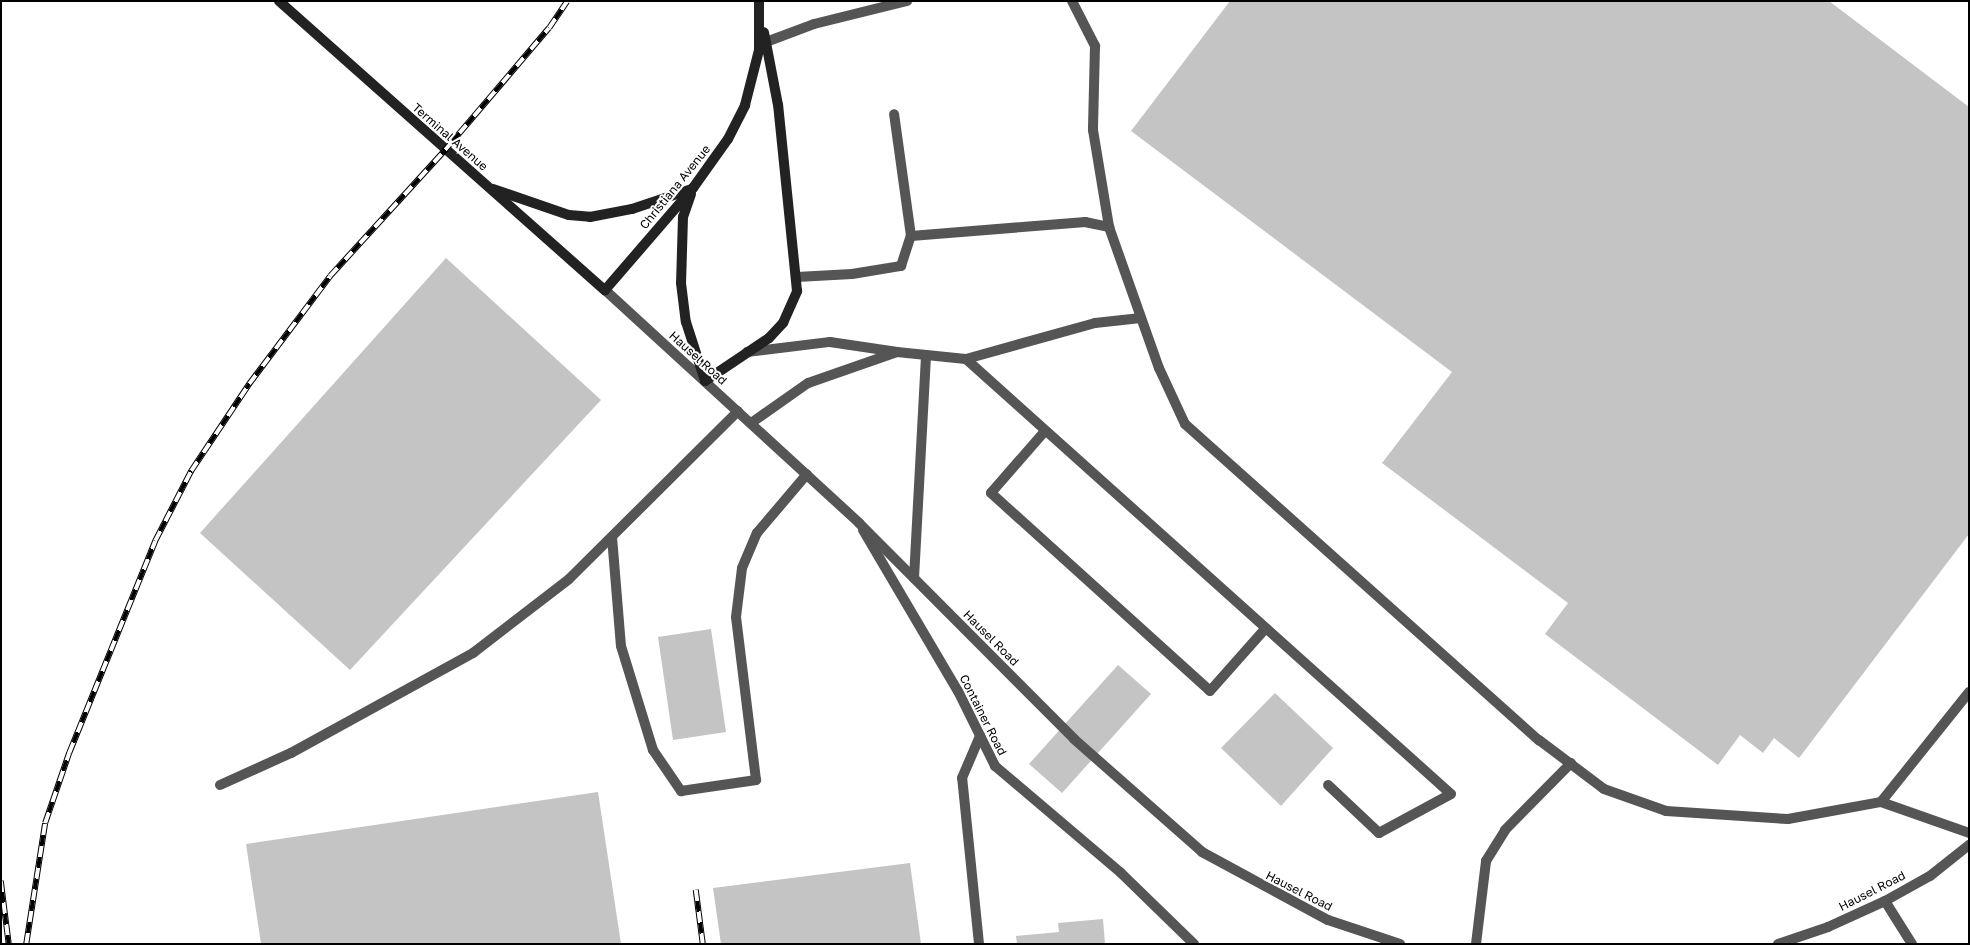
<!DOCTYPE html>
<html>
<head>
<meta charset="utf-8">
<style>
  body { margin:0 }
  #map { position:relative; width:1970px; height:945px; overflow:hidden; background:#fff; font-family:"Golos Text",sans-serif }
  div>[style] { position:absolute }
  [style*='--x'] { left:calc(var(--x)*1px); top:calc(var(--y)*1px); width:calc(var(--w)*1px); rotate:calc(var(--a)*1deg) }
  .building>* { inset:0; background:#c4c4c4 }
  .service>* { height:10px; margin:-5px; padding:0 5px; transform-origin:5px; border-radius:5px; background:#555 }
  .minor>* { height:10px; margin:-5px; padding:0 5px; transform-origin:5px; border-radius:5px; background:#555 }
  .tertiary>* { height:10px; margin:-5px; padding:0 5px; transform-origin:5px; border-radius:5px; background:#555 }
  .secondary>* { height:10px; margin:-5px; padding:0 5px; transform-origin:5px; border-radius:5px; background:#222 }
  .rail>* { height:5.5px; margin-top:-2.75px; transform-origin:0; background:repeating-linear-gradient(90deg,#fff 0 11px,#000 0 22px); box-sizing:border-box; border-block:1px solid #000 }
  span { translate:-50% -50%; white-space:nowrap; text-align:center; line-height:1.15; -webkit-text-stroke:4px #fff; paint-order:stroke }
  .street-label { font-size:12px; color:#000 }
  .frame { position:absolute; inset:0; border:2px solid #000; pointer-events:none }
</style>
</head>
<body>
<div id="map">
  <div class="building">
    <div style="clip-path:polygon(1230px 1px,1829px 1px,1969px 107px,1969px 534px,1799px 758px,1774px 738px,1763px 753px,1740px 735px,1718px 765px,1545px 634px,1568px 603px,1382px 463px,1452px 372px,1131px 131px)"></div>
    <div style="clip-path:polygon(446px 258px,601px 400px,350px 670px,200px 533px)"></div>
    <div style="clip-path:polygon(711px 629px,726px 732px,673px 740px,658px 637px)"></div>
    <div style="clip-path:polygon(1118px 665px,1151px 694px,1062px 793px,1029px 764px)"></div>
    <div style="clip-path:polygon(1275px 693px,1333px 748px,1281px 806px,1221px 748px)"></div>
    <div style="clip-path:polygon(598px 792px,621px 944px,261px 944px,246px 844px)"></div>
    <div style="clip-path:polygon(910px 863px,921px 944px,721px 944px,713px 888px)"></div>
    <div style="clip-path:polygon(1103px 919px,1105px 944px,1017px 944px,1016px 936px,1059px 932px,1058px 923px)"></div>
  </div>
  <div class="service">
    <div style="--x:1072;--y:1;--w:51;--a:62.9"></div>
    <div style="--x:1095;--y:46;--w:84;--a:91.4"></div>
    <div style="--x:1093;--y:130;--w:98;--a:80.6"></div>
    <div style="--x:766;--y:42;--w:51;--a:-20.6"></div>
    <div style="--x:814;--y:24;--w:96;--a:-13.9"></div>
    <div style="--x:911;--y:236;--w:175;--a:-4.6"></div>
    <div style="--x:1085;--y:222;--w:25;--a:12"></div>
    <div style="--x:1109;--y:227;--w:150;--a:70.5"></div>
    <div style="--x:1159;--y:368;--w:62;--a:65.1"></div>
    <div style="--x:1185;--y:424;--w:475;--a:41.8"></div>
    <div style="--x:1539;--y:740;--w:81;--a:37"></div>
    <div style="--x:1604;--y:789;--w:66;--a:19.5"></div>
    <div style="--x:1666;--y:811;--w:122;--a:3.8"></div>
    <div style="--x:1788;--y:819;--w:95;--a:-10.4"></div>
    <div style="--x:1881;--y:802;--w:93;--a:19.4"></div>
    <div style="--x:797;--y:277;--w:55;--a:-3.1"></div>
    <div style="--x:852;--y:274;--w:50;--a:-9.3"></div>
    <div style="--x:901;--y:266;--w:32;--a:-72"></div>
    <div style="--x:911;--y:236;--w:123;--a:-97.9"></div>
    <div style="--x:747;--y:352;--w:84;--a:-6.9"></div>
    <div style="--x:830;--y:342;--w:68;--a:8.5"></div>
    <div style="--x:897;--y:352;--w:94;--a:160.8"></div>
    <div style="--x:808;--y:383;--w:70;--a:144.9"></div>
    <div style="--x:897;--y:352;--w:69;--a:5.8"></div>
    <div style="--x:966;--y:359;--w:651;--a:41.89"></div>
    <div style="--x:1451;--y:794;--w:82;--a:151.6"></div>
    <div style="--x:1379;--y:833;--w:70;--a:-136.7"></div>
    <div style="--x:966;--y:359;--w:134;--a:-15.6"></div>
    <div style="--x:1095;--y:323;--w:46;--a:-6.2"></div>
    <div style="--x:1045;--y:431;--w:82;--a:131.1"></div>
    <div style="--x:991;--y:493;--w:295;--a:42.1"></div>
    <div style="--x:1210;--y:691;--w:84;--a:-48.4"></div>
    <div style="--x:612;--y:537;--w:109;--a:85.3"></div>
    <div style="--x:621;--y:646;--w:109;--a:72.9"></div>
    <div style="--x:653;--y:750;--w:50;--a:55.7"></div>
    <div style="--x:681;--y:791;--w:76;--a:-8.3"></div>
    <div style="--x:756;--y:780;--w:164;--a:-97"></div>
    <div style="--x:736;--y:617;--w:49;--a:-83"></div>
    <div style="--x:742;--y:568;--w:38;--a:-67"></div>
    <div style="--x:757;--y:533;--w:77;--a:-49.7"></div>
    <div style="--x:914;--y:578;--w:223;--a:-86.9"></div>
    <div style="--x:220;--y:785;--w:78;--a:-24.3"></div>
    <div style="--x:291;--y:753;--w:208;--a:-28.8"></div>
    <div style="--x:473;--y:653;--w:121;--a:-37.6"></div>
    <div style="--x:569;--y:579;--w:238;--a:-44.8"></div>
    <div style="--x:1881;--y:802;--w:141;--a:-51.3"></div>
    <div style="--x:1885;--y:901;--w:51;--a:57.9"></div>
    <div style="--x:979;--y:944;--w:167;--a:-95.8"></div>
    <div style="--x:962;--y:778;--w:46;--a:-66.8"></div>
    <div style="--x:1476;--y:944;--w:84;--a:-83.1"></div>
    <div style="--x:1486;--y:861;--w:36;--a:-58"></div>
    <div style="--x:1505;--y:830;--w:94;--a:-45.4"></div>
  </div>
  <div class="minor">
    <div style="--x:863;--y:530;--w:187;--a:59.5"></div>
    <div style="--x:958;--y:691;--w:84;--a:63.7"></div>
    <div style="--x:995;--y:766;--w:165;--a:40.3"></div>
    <div style="--x:1121;--y:873;--w:102;--a:44.2"></div>
  </div>
  <div class="tertiary">
    <div style="--x:605;--y:290;--w:345;--a:42.5"></div>
    <div style="--x:859;--y:523;--w:305;--a:45.1"></div>
    <div style="--x:1074;--y:739;--w:171;--a:41.4"></div>
    <div style="--x:1202;--y:852;--w:143;--a:28.4"></div>
    <div style="--x:1328;--y:920;--w:76;--a:18.4"></div>
    <div style="--x:1778;--y:944;--w:53;--a:-18.8"></div>
    <div style="--x:1828;--y:927;--w:63;--a:-24.5"></div>
    <div style="--x:1885;--y:901;--w:51;--a:-29.1"></div>
    <div style="--x:1930;--y:876;--w:50;--a:-38.5"></div>
  </div>
  <div class="secondary">
    <div style="--x:279;--y:1;--w:436;--a:41.6"></div>
    <div style="--x:605;--y:290;--w:135;--a:-49.2"></div>
    <div style="--x:693;--y:188;--w:60;--a:-54.5"></div>
    <div style="--x:728;--y:139;--w:38;--a:-63"></div>
    <div style="--x:745;--y:105;--w:57;--a:-75.7"></div>
    <div style="--x:759;--y:50;--w:49;--a:-90"></div>
    <div style="--x:493;--y:189;--w:80;--a:18.9"></div>
    <div style="--x:569;--y:215;--w:21;--a:5"></div>
    <div style="--x:590;--y:217;--w:43;--a:-10.8"></div>
    <div style="--x:632;--y:209;--w:63;--a:-18.4"></div>
    <div style="--x:691;--y:194;--w:24;--a:109"></div>
    <div style="--x:683;--y:217;--w:66;--a:91.7"></div>
    <div style="--x:681;--y:283;--w:39;--a:83"></div>
    <div style="--x:686;--y:322;--w:62;--a:72.1"></div>
    <div style="--x:705;--y:381;--w:77;--a:-33.9"></div>
    <div style="--x:769;--y:338;--w:21;--a:-47"></div>
    <div style="--x:783;--y:323;--w:35;--a:-66"></div>
    <div style="--x:797;--y:291;--w:187;--a:-95.8"></div>
    <div style="--x:778;--y:105;--w:74;--a:-100.9"></div>
  </div>
  <div class="rail">
    <div style="--x:1;--y:881;--w:64;--a:82.8"></div>
    <div style="--x:696;--y:890;--w:54;--a:82.6"></div>
    <div style="--x:26;--y:944;--w:122;--a:-81.1"></div>
    <div style="--x:45;--y:823;--w:74;--a:-71.1"></div>
    <div style="--x:69;--y:753;--w:229;--a:-67.9"></div>
    <div style="--x:155;--y:541;--w:79;--a:-62.8"></div>
    <div style="--x:191;--y:471;--w:105;--a:-56.3"></div>
    <div style="--x:249;--y:384;--w:135;--a:-53.1"></div>
    <div style="--x:330;--y:276;--w:171;--a:-47.6"></div>
    <div style="--x:445;--y:150;--w:160;--a:-49.6"></div>
    <div style="--x:549;--y:28;--w:32;--a:-56"></div>
  </div>
  <div class="street-label">
    <span style="left:450px;top:137px;rotate:41deg">Terminal Avenue</span>
    <span style="left:675px;top:187px;rotate:-51deg">Christiana Avenue</span>
    <span style="left:698px;top:358px;rotate:42deg">Hausel Road</span>
    <span style="left:991px;top:638px;rotate:45deg">Hausel Road</span>
    <span style="left:983px;top:715px;rotate:63deg">Container Road</span>
    <span style="left:1299px;top:891px;rotate:27deg">Hausel Road</span>
    <span style="left:1872px;top:891px;rotate:-27deg">Hausel Road</span>
  </div>
  <div class="frame"></div>
</div>
</body>
</html>
